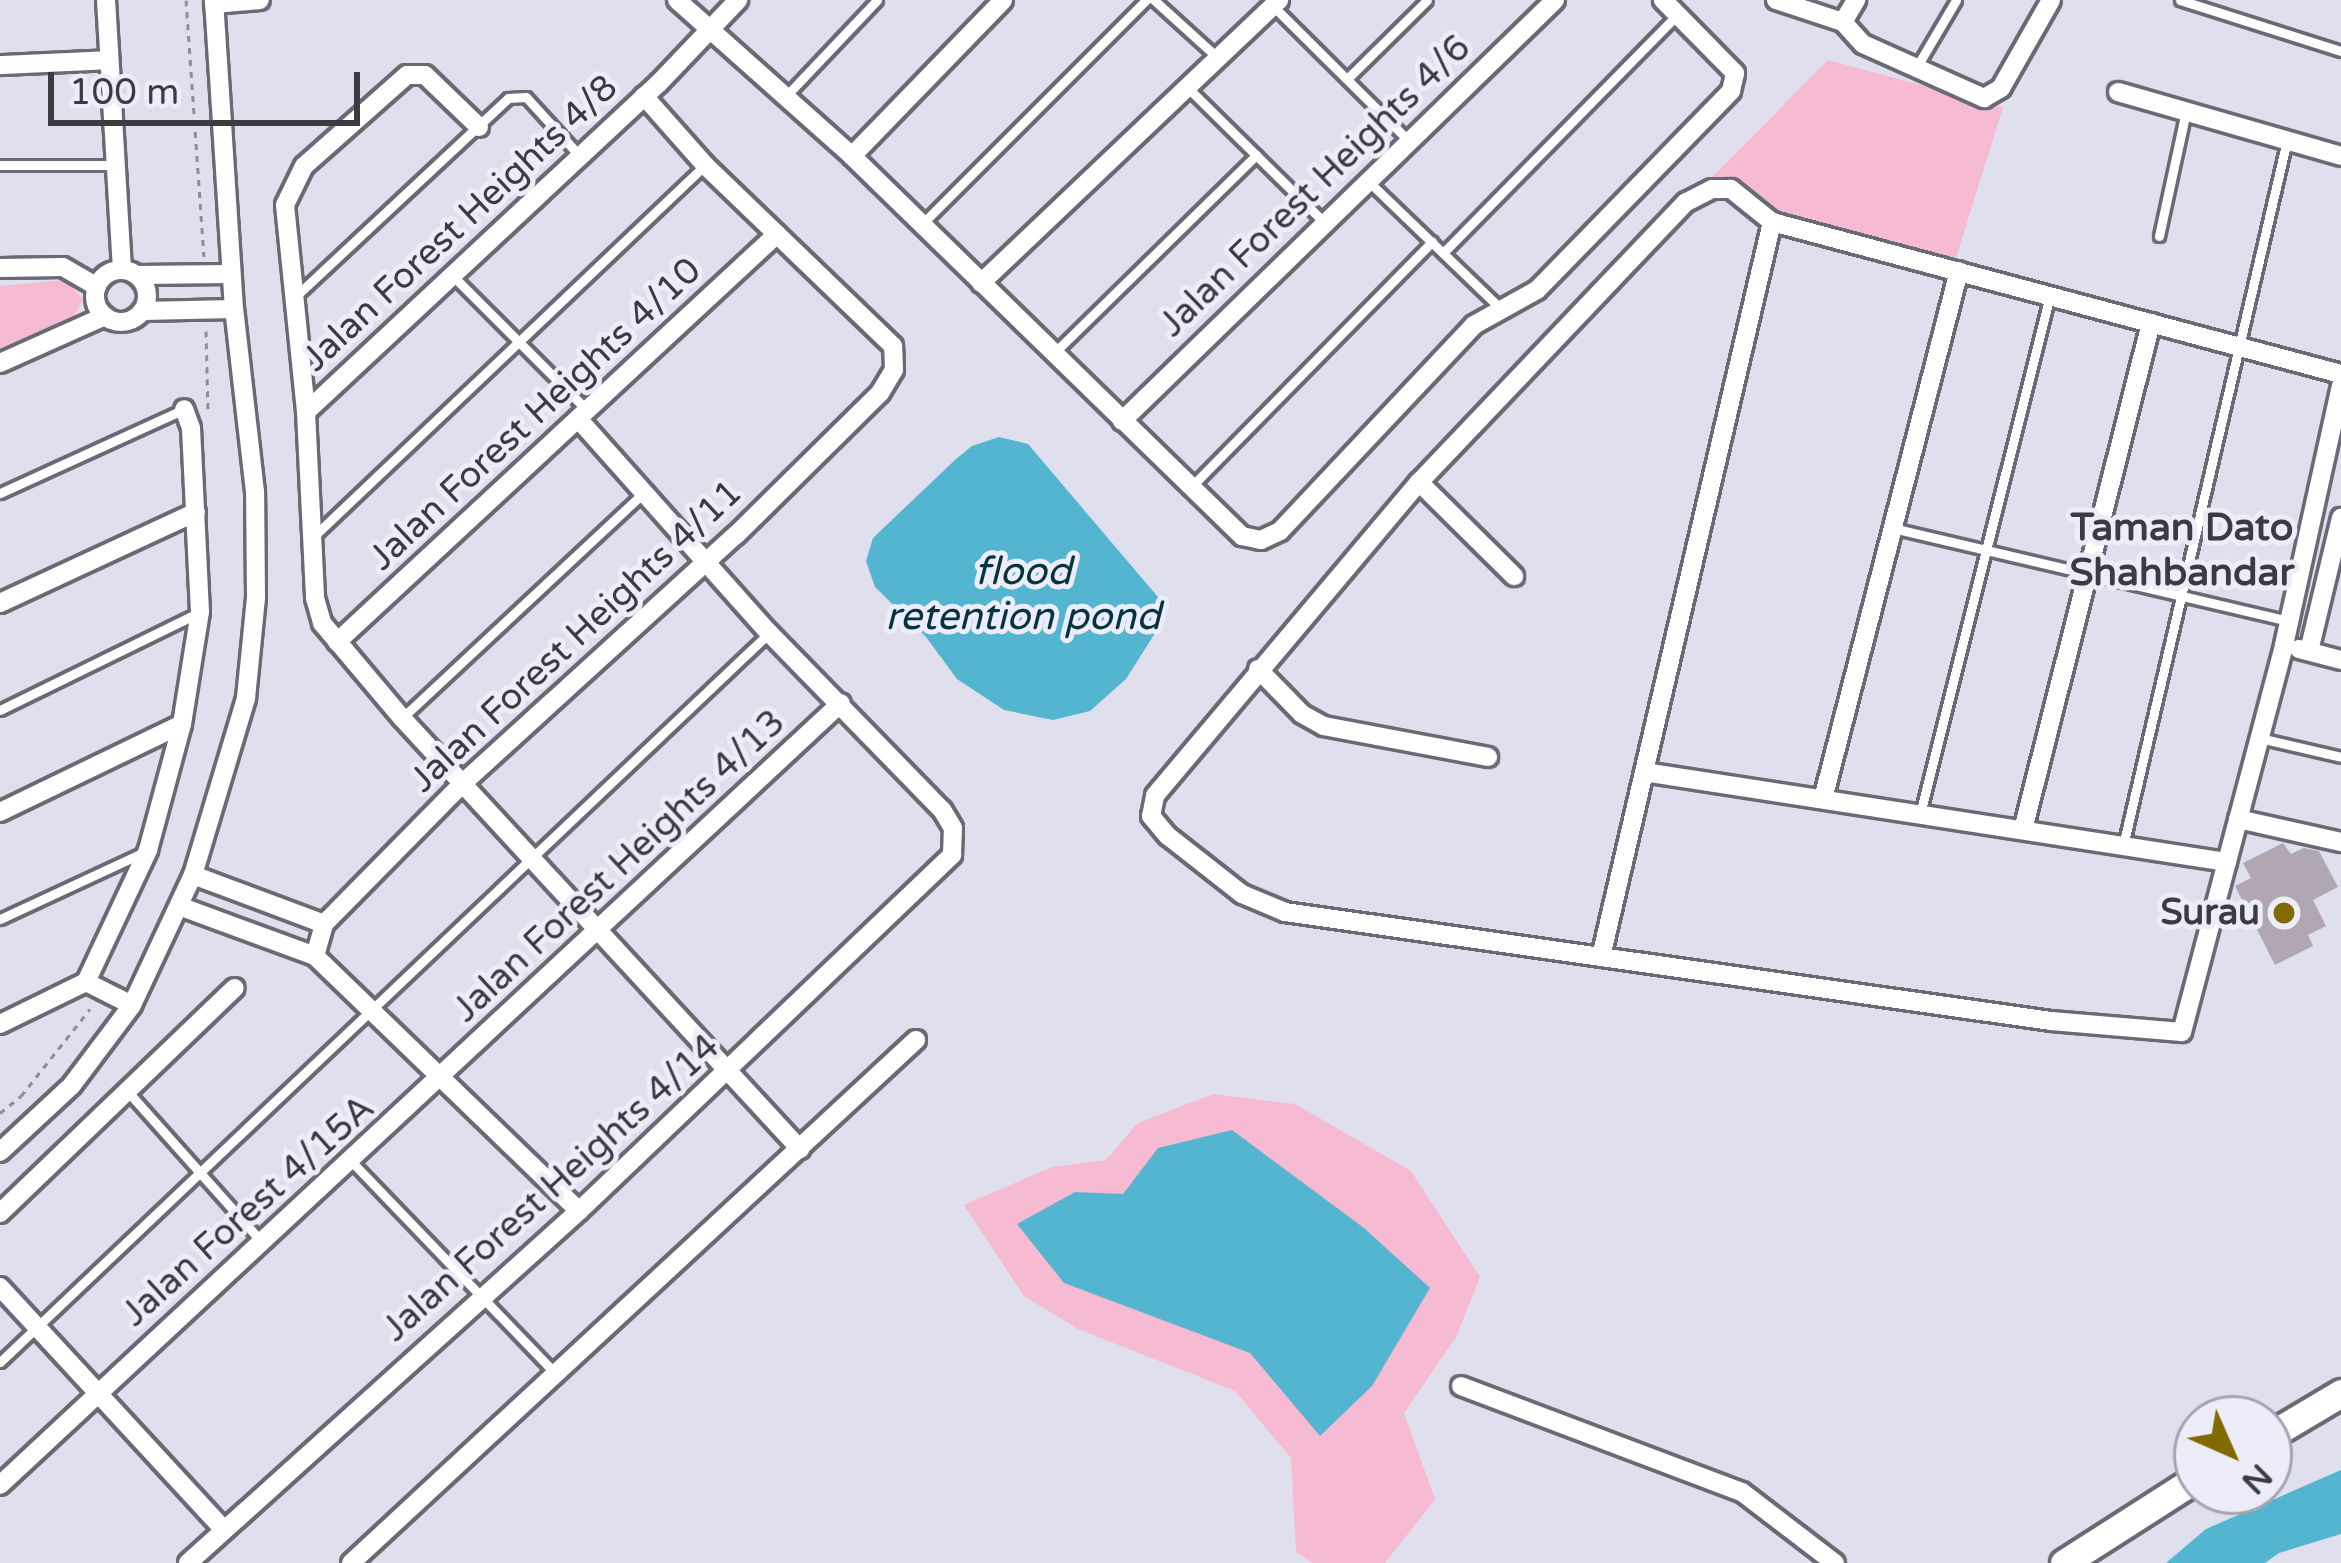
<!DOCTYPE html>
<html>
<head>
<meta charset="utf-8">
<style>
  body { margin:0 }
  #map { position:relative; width:2341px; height:1563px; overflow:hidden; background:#e0dfed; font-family:"Varela Round",sans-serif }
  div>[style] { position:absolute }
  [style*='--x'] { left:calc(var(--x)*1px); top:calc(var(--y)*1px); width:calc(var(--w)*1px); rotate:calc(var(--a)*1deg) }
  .green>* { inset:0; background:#f6bbd2 }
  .water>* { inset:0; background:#54b5d1 }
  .building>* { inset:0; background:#b0a7b2 }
  .path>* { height:3px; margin-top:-1.5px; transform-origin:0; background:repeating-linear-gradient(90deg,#8f8e98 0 6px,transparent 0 12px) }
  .roads { filter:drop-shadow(3px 0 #6a6a76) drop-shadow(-3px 0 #6a6a76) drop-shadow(0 3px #6a6a76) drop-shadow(0 -3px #6a6a76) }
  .lane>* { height:9px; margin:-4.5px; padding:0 4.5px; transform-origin:4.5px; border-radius:4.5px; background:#fff }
  .street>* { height:18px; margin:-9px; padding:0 9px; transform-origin:9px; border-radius:9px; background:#fff }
  .street>.ring { margin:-9px; padding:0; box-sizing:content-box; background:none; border:18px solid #fff; border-radius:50% }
  .secondary>* { height:27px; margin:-13.5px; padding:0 13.5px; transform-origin:13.5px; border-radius:13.5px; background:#fff }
  .dots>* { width:33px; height:33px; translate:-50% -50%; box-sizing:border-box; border:6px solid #ededfa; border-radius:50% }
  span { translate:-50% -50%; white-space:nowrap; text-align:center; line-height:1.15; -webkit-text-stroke:10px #ededfa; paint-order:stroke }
  .street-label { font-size:36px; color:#3c3b41 }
  .poi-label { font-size:36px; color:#3c3b41; font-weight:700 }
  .right { translate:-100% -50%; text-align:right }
  .neighbourhood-label { font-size:39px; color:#3c3b41; font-weight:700 }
  .water-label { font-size:39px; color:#053440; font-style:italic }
  .north { position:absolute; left:2173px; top:1395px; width:120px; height:120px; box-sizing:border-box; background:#ededfa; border:3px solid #a6a6b0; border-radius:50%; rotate:135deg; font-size:33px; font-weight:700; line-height:48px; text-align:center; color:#3c3b41 }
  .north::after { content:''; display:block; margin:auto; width:42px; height:54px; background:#816a02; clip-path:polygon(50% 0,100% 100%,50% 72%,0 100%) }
  .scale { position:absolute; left:48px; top:72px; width:312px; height:54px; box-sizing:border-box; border:6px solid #3c3b41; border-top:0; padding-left:15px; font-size:36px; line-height:42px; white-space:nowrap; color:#3c3b41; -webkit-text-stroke:9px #ededfa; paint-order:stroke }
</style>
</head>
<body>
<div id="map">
  <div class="green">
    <div style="clip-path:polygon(1828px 60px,2003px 107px,1956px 258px,1777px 214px,1742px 185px,1709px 180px)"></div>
    <div style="clip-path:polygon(66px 280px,83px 299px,73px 319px,0 354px,0 286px)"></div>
    <div style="clip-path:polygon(1213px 1094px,1295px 1104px,1411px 1171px,1480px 1277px,1456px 1337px,1404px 1413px,1435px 1499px,1385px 1563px,1313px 1563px,1296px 1552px,1291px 1458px,1235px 1391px,1078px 1329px,1024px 1296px,964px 1205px,1052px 1167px,1106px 1160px,1138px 1123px)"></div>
  </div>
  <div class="water">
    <div style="clip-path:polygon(999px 437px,1028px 444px,1163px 603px,1157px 630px,1126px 679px,1090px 711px,1053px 720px,1004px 710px,957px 679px,926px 637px,875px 587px,866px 561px,873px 538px,956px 459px,972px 446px)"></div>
    <div style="clip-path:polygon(1232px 1130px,1364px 1228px,1430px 1288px,1372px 1386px,1320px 1436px,1250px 1353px,1064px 1283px,1017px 1224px,1075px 1192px,1123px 1194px,1158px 1148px)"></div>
    <div style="clip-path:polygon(2341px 1470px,2341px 1534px,2279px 1553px,2265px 1563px,2166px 1563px,2206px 1529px)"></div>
  </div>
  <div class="building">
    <div style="clip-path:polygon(2283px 843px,2291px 854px,2304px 848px,2319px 851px,2338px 887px,2313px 900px,2326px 926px,2308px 935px,2313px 946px,2275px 965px,2235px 886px,2251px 878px,2243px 863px)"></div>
  </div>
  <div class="path">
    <div style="--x:186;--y:0;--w:257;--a:86"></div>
    <div style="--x:206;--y:331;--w:80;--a:88.6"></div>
    <div style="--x:0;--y:1113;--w:27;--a:-39"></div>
    <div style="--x:21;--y:1096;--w:111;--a:-51.6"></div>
  </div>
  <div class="roads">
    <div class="lane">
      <div style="--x:1154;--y:0;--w:86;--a:42.2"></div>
      <div style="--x:2180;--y:0;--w:169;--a:17.6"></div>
      <div style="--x:1273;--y:6;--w:190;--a:44.8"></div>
      <div style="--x:1916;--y:68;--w:79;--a:-59.5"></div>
      <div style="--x:1347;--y:79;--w:112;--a:-44.6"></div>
      <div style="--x:1187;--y:87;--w:192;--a:44.6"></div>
      <div style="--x:786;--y:96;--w:132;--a:-46.5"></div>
      <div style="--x:0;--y:165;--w:115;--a:0"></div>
      <div style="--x:1367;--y:180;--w:187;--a:43.9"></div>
      <div style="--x:922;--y:224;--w:317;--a:-45"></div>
      <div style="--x:2159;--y:236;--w:128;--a:-77.8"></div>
      <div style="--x:1443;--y:253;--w:335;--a:-45.5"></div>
      <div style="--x:451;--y:274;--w:192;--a:45"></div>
      <div style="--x:297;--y:295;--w:289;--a:-43"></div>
      <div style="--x:508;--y:98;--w:18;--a:-3"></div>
      <div style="--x:526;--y:97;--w:77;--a:47.6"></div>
      <div style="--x:1054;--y:353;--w:283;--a:-44.4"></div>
      <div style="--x:1191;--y:487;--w:344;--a:-45.5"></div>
      <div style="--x:0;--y:493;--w:202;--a:-24.5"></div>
      <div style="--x:1892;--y:528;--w:408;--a:13.2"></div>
      <div style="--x:313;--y:537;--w:540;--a:-43.5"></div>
      <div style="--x:0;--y:710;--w:223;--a:-26.1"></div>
      <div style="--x:402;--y:718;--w:328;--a:-43"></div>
      <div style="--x:2259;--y:738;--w:84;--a:13"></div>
      <div style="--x:1920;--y:814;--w:535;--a:-75.94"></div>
      <div style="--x:2123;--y:846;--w:725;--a:-76.92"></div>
      <div style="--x:0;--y:919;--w:157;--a:-24.9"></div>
      <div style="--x:130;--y:1094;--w:198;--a:48.3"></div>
      <div style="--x:351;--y:1161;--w:296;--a:46.1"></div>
      <div style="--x:0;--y:1362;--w:1060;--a:-43.47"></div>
    </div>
    <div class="street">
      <div style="--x:106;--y:0;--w:269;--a:86.6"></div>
      <div style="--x:677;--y:0;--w:234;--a:41.7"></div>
      <div style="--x:852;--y:156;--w:545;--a:44.26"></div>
      <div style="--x:1242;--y:536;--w:19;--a:12"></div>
      <div style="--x:1261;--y:540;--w:21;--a:-25"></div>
      <div style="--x:1280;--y:531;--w:283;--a:-46.7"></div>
      <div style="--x:1474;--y:325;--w:72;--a:-29.1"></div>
      <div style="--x:1537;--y:290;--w:278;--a:-45.7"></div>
      <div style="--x:1731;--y:91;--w:18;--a:-77"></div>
      <div style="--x:1735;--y:73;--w:103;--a:-134.6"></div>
      <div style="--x:1776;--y:0;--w:71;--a:18.2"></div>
      <div style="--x:214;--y:4;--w:46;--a:-5"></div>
      <div style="--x:1843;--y:22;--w:30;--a:48"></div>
      <div style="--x:1863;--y:44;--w:133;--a:24.1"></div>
      <div style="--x:1984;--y:98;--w:20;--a:-30"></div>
      <div style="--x:2001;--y:88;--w:101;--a:-60.4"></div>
      <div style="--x:1843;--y:22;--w:26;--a:-59"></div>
      <div style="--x:0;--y:65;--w:109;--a:-2.6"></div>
      <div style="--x:2118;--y:92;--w:232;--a:16"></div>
      <div style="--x:479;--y:127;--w:75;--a:-136.1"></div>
      <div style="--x:425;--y:75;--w:18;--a:180"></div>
      <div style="--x:407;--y:75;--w:137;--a:138.5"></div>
      <div style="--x:304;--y:166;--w:43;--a:116"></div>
      <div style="--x:285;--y:205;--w:208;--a:84.2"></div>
      <div style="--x:306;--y:412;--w:186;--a:87.2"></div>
      <div style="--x:315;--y:598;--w:26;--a:74"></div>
      <div style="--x:322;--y:623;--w:124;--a:49.9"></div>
      <div style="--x:402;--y:718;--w:587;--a:47.28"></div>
      <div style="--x:852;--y:156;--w:217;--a:-45.9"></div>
      <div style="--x:0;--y:268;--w:63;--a:-0.9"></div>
      <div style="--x:63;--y:267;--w:39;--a:30"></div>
      <div class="ring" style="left:95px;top:270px;width:34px;height:34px"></div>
      <div style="--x:137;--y:275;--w:94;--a:-0.6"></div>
      <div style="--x:981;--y:283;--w:411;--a:-43.5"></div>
      <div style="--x:142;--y:311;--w:92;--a:-1.2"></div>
      <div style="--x:0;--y:363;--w:115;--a:-24.1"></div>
      <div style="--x:2341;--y:374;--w:589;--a:-165.04"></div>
      <div style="--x:1772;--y:222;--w:53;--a:-141.2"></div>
      <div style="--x:1731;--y:189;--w:19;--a:180"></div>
      <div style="--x:1712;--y:189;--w:29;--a:153"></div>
      <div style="--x:1686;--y:202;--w:387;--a:133.6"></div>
      <div style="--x:1419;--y:482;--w:410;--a:130.1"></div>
      <div style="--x:1155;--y:796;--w:20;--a:101"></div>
      <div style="--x:1151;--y:816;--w:26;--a:50"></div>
      <div style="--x:1168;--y:836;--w:94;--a:38.1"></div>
      <div style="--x:1242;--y:894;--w:47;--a:22.7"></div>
      <div style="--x:1285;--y:912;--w:774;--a:8.1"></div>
      <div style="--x:2051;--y:1021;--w:131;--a:4.8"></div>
      <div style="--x:2182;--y:1032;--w:400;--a:-75.2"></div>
      <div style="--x:2284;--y:645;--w:266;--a:-77.6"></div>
      <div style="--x:306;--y:412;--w:483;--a:-43"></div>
      <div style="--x:659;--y:83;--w:115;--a:-46.4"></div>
      <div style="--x:1122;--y:421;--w:604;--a:-44.19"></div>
      <div style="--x:1419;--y:482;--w:134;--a:44.7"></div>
      <div style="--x:0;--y:603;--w:216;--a:-24.9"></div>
      <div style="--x:337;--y:642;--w:600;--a:-42.84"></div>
      <div style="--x:2299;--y:649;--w:43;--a:14.7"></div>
      <div style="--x:2309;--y:651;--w:137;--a:-76.5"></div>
      <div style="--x:1258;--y:669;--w:63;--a:45.6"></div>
      <div style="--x:1302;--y:714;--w:25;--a:29"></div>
      <div style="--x:1324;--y:726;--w:167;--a:10.7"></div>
      <div style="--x:1644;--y:772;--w:590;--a:8.78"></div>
      <div style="--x:1823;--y:799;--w:545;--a:-75.56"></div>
      <div style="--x:0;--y:812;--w:202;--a:-25.8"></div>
      <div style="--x:2238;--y:819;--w:106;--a:12.6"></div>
      <div style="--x:2023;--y:830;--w:523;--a:-75.83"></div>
      <div style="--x:193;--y:875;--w:140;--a:20.5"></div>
      <div style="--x:179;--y:906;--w:145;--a:20.2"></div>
      <div style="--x:315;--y:956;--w:367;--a:44"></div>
      <div style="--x:315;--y:956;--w:33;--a:-74"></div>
      <div style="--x:324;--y:924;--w:198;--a:-45.4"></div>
      <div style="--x:463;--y:783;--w:369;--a:-42.3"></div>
      <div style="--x:736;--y:535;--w:202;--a:-44.6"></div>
      <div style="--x:880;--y:393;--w:27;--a:-59"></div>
      <div style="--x:894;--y:370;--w:24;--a:-92"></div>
      <div style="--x:893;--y:346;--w:261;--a:-136.1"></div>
      <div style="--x:705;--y:165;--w:92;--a:-131.5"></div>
      <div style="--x:1601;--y:957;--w:755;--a:-76.9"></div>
      <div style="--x:86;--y:982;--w:146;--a:-64.8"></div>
      <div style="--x:148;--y:850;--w:131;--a:-74.9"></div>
      <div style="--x:182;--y:724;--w:113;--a:-80.9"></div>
      <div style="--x:200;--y:612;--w:184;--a:-92.8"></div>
      <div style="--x:191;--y:428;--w:20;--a:-110"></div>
      <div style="--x:86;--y:982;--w:51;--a:26.6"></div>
      <div style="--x:0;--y:1024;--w:96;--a:-26"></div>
      <div style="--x:0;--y:1152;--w:98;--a:-42.9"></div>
      <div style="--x:72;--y:1085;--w:100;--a:-53.1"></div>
      <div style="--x:132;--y:1005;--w:144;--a:-64.9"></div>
      <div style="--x:193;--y:875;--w:185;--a:-73.3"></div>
      <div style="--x:246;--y:698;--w:101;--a:-84.3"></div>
      <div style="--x:256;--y:597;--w:105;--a:-90.5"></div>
      <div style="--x:255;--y:492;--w:184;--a:-96.5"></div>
      <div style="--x:234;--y:309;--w:310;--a:-93.7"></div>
      <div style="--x:0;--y:1213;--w:325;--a:-43.8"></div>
      <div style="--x:0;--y:1287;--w:329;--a:47.3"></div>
      <div style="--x:1461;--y:1386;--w:300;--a:20.7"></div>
      <div style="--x:1742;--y:1492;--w:117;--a:37.4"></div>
      <div style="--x:0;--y:1485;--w:1148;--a:-42.92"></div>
      <div style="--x:188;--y:1563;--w:526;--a:-42"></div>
      <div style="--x:579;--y:1211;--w:516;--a:-43.66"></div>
      <div style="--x:952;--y:855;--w:27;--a:-88"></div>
      <div style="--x:953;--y:828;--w:21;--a:-121"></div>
      <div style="--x:942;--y:810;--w:248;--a:-134.3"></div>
      <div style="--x:769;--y:633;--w:287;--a:-131.7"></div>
      <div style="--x:351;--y:1563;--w:770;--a:-42.79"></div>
    </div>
    <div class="secondary">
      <div style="--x:2269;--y:1436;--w:84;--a:-30.8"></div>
      <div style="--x:2064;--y:1563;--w:158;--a:-32.6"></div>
    </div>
  </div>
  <div class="dots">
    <div style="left:2284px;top:913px;background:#816a02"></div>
  </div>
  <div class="street-label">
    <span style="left:1315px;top:186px;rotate:-44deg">Jalan Forest Heights 4/6</span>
    <span style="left:460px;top:223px;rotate:-43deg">Jalan Forest Heights 4/8</span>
    <span style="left:535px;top:414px;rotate:-43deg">Jalan Forest Heights 4/10</span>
    <span style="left:576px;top:636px;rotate:-43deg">Jalan Forest Heights 4/11</span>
    <span style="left:619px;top:866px;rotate:-43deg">Jalan Forest Heights 4/13</span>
    <span style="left:551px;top:1188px;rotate:-42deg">Jalan Forest Heights 4/14</span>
    <span style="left:248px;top:1211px;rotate:-42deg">Jalan Forest 4/15A</span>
  </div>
  <div class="poi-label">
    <span class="right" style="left:2260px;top:913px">Surau</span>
  </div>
  <div class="neighbourhood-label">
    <span style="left:2182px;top:551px">Taman Dato<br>Shahbandar</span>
  </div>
  <div class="water-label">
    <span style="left:1023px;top:595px">flood<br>retention pond</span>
  </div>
  <div class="north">N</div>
  <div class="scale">100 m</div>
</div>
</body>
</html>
